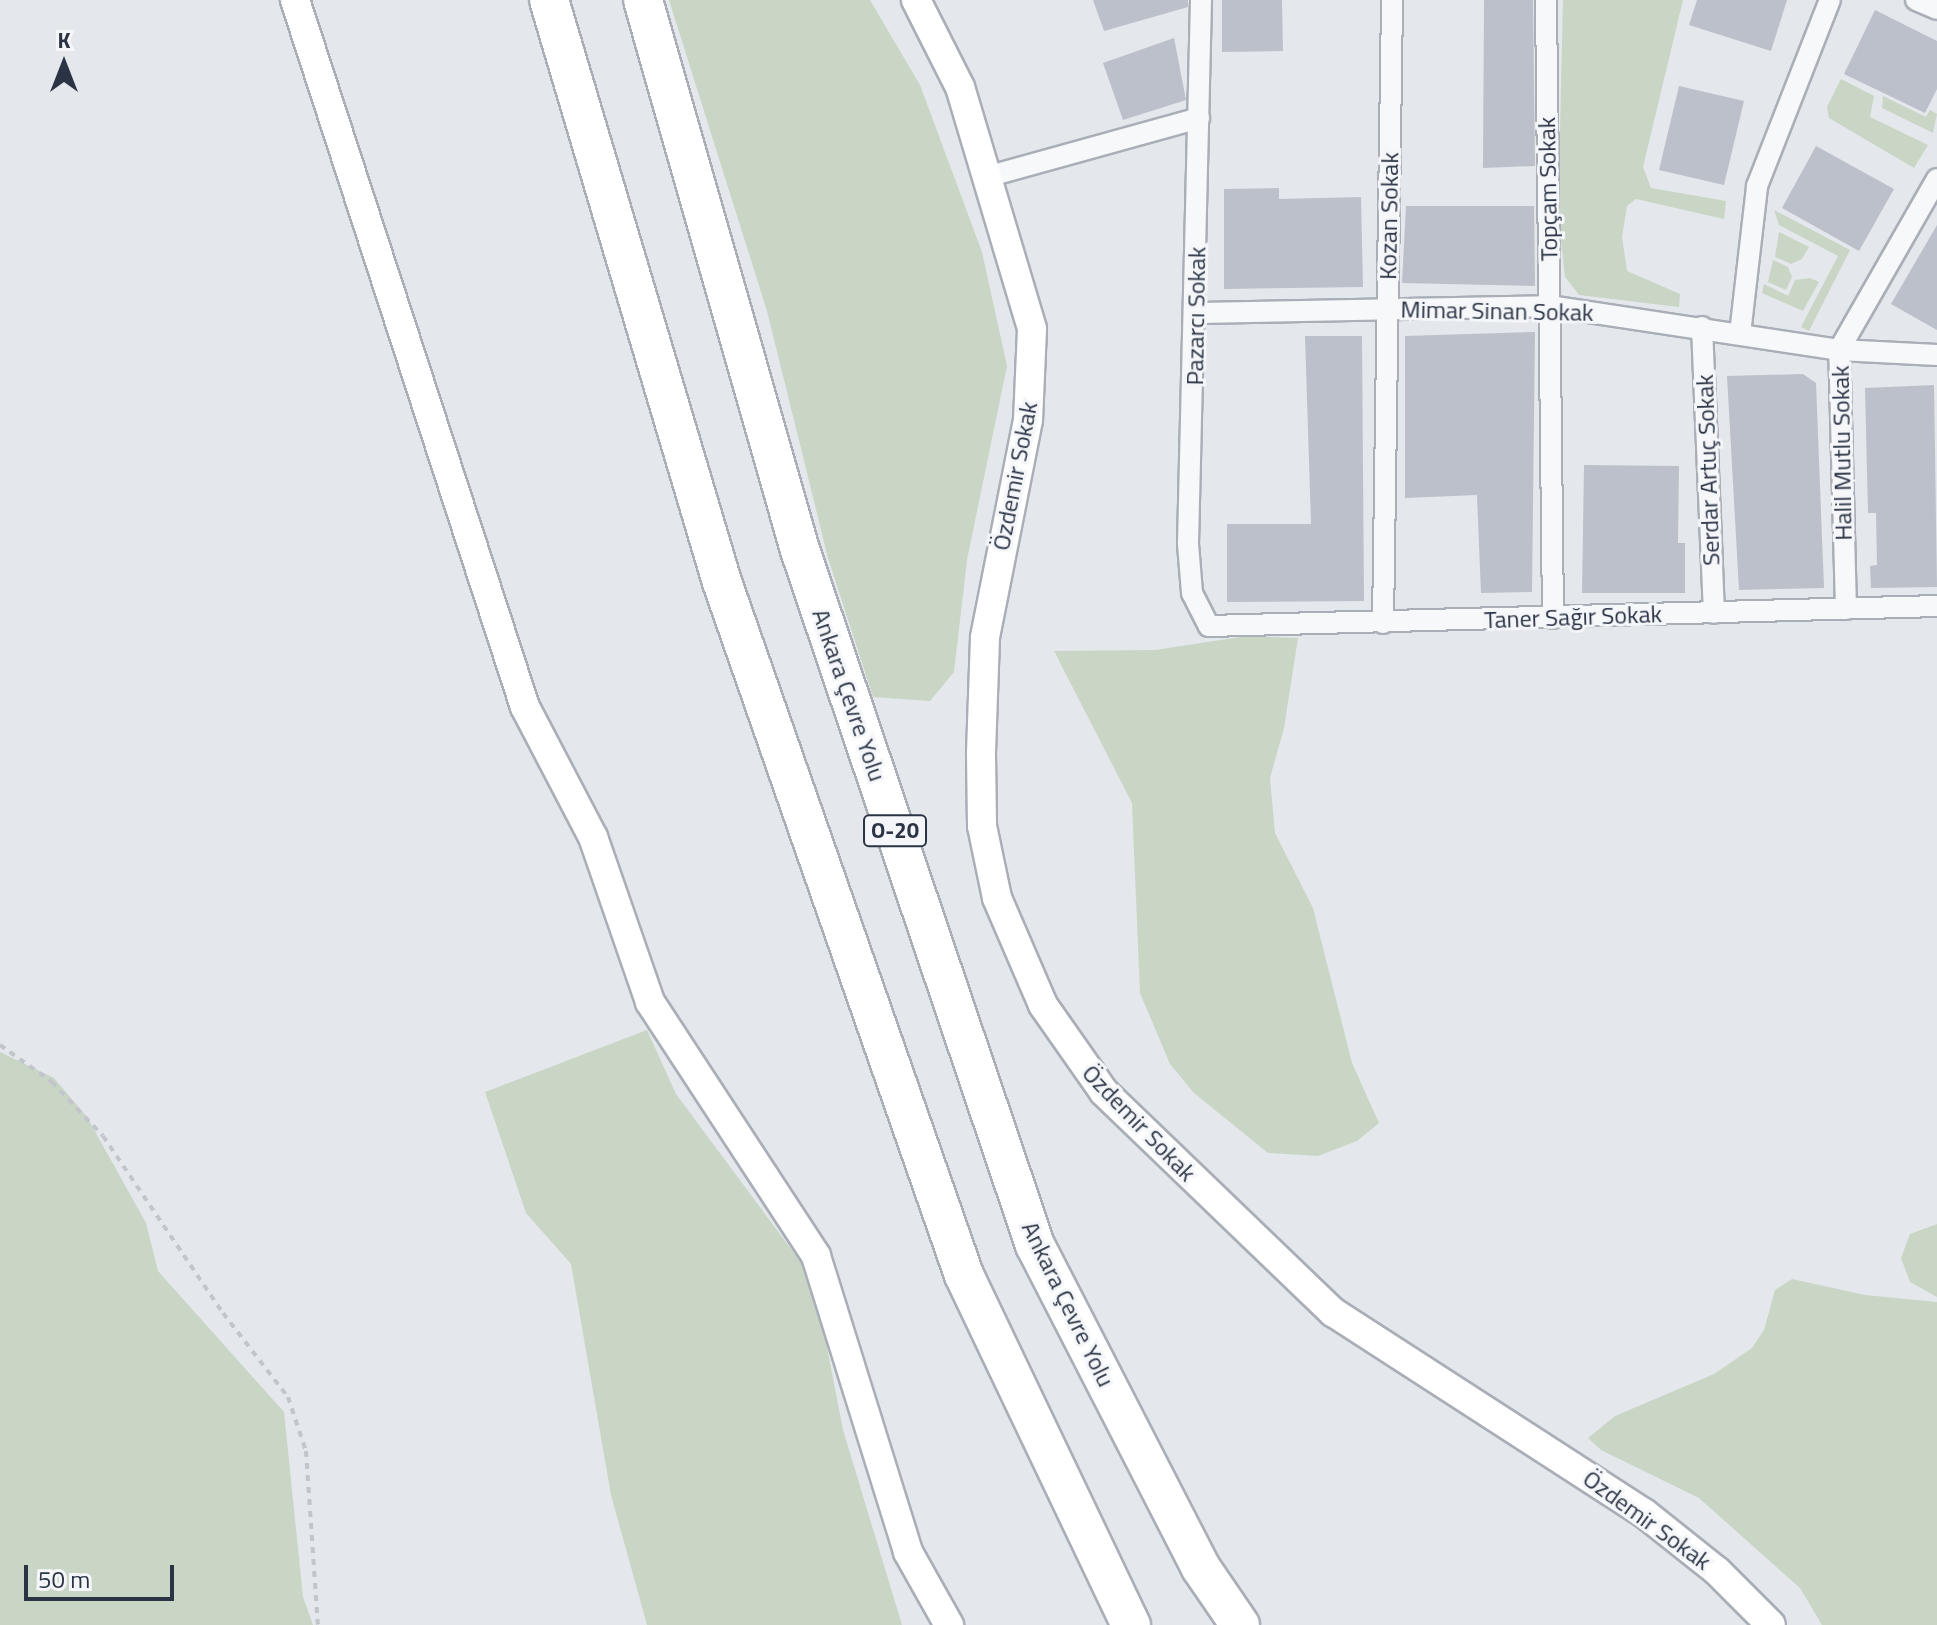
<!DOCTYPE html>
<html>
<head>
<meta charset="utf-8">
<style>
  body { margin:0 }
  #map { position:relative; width:1937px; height:1625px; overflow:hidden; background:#e4e7ec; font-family:"Titillium Web",sans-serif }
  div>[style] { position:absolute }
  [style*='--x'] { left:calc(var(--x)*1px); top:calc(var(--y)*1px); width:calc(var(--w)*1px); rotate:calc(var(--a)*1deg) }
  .green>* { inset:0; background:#c9d6c5 }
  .building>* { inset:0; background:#bbc0ca }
  .path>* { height:4px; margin-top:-2px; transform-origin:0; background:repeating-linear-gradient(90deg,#c2c5cb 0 6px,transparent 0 12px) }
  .roads { filter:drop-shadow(2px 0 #a9aeb7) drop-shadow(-2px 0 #a9aeb7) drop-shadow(0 2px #a9aeb7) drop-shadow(0 -2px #a9aeb7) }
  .street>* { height:20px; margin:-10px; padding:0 10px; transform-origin:10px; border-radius:10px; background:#f7f8fa }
  .secondary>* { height:28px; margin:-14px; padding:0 14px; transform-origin:14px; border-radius:14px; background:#fff }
  .highway>* { height:38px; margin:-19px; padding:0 19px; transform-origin:19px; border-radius:19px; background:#fff }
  span { translate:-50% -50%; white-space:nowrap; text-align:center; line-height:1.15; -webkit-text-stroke:6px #f4f6f9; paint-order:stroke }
  .shield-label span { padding:2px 6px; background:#f4f6f9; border:2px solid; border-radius:6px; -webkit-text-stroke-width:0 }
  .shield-label { font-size:22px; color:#2b3445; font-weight:700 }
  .street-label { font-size:24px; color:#2b3445 }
  .north { position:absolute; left:24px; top:24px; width:80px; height:80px; -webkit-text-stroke:6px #f4f6f9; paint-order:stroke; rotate:0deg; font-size:22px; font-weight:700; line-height:32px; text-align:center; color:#2b3445 }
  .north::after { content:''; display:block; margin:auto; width:28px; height:36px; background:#2b3445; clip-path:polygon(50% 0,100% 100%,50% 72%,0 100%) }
  .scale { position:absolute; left:24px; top:1565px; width:150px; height:36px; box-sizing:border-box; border:4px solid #2b3445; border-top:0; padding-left:10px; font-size:24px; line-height:28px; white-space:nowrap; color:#2b3445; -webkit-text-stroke:6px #f4f6f9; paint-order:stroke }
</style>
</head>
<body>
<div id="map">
  <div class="green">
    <div style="clip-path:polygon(669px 0,870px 0,920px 85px,982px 252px,1007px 366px,967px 560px,954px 672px,930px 701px,873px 697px,828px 558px,767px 311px)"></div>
    <div style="clip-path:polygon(1563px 0,1683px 0,1643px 167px,1651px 188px,1726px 201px,1724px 219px,1636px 199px,1627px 206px,1622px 237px,1627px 271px,1680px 294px,1679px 307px,1579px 295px,1565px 277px,1558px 213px)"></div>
    <div style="clip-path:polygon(1841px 79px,1874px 96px,1870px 117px,1928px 145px,1914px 168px,1829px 118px,1827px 107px)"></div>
    <div style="clip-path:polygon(1883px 96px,1926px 117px,1930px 110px,1937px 114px,1933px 133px,1882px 108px)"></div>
    <div style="clip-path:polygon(1774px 210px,1850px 250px,1809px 331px,1801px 327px,1838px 256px,1779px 225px)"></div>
    <div style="clip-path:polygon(1779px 232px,1809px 247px,1802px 259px,1791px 264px,1775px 257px)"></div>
    <div style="clip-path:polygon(1773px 260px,1788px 267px,1792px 277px,1786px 290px,1768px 282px)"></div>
    <div style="clip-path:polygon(1810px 278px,1819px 282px,1803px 311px,1762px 293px,1764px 284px,1788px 296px,1795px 280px)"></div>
    <div style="clip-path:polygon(1247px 636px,1298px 638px,1284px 728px,1270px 778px,1275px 833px,1313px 908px,1352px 1063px,1379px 1123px,1357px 1141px,1318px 1156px,1268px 1153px,1194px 1093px,1170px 1064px,1140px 993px,1132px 803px,1054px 651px,1155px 650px)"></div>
    <div style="clip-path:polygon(647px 1030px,676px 1094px,814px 1280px,843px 1430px,902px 1625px,647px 1625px,611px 1495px,571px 1264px,526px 1213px,485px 1092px)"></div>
    <div style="clip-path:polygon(0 1052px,54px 1078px,87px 1117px,146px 1223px,158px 1271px,284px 1412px,303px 1597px,313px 1625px,0 1625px)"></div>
    <div style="clip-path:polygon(1937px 1224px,1937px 1297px,1910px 1282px,1901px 1258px,1910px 1234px)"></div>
    <div style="clip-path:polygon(1792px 1279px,1865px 1295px,1937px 1302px,1937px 1625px,1822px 1625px,1800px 1588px,1699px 1498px,1601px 1450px,1588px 1438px,1615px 1416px,1714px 1374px,1752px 1348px,1764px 1330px,1775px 1290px)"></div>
  </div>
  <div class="building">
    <div style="clip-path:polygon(1093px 0,1188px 0,1188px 7px,1104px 31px)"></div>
    <div style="clip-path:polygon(1222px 0,1282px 0,1283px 51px,1222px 52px)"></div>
    <div style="clip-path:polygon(1484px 0,1533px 0,1535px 166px,1483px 168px)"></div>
    <div style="clip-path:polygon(1697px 0,1787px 0,1771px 51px,1689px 25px)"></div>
    <div style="clip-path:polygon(1875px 10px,1937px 41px,1937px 89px,1925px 113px,1844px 74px)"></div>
    <div style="clip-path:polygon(1174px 38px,1186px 100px,1123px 120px,1103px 63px)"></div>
    <div style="clip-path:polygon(1679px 86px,1744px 101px,1724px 185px,1659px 170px)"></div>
    <div style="clip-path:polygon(1816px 146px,1894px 189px,1859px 251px,1782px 208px)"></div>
    <div style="clip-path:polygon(1279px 188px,1279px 199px,1361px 197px,1363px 287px,1224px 289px,1224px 189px)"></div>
    <div style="clip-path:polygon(1406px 206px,1534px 206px,1535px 286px,1402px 283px)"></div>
    <div style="clip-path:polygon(1937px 225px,1937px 330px,1891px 304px)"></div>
    <div style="clip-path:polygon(1535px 332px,1532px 592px,1481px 593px,1477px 495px,1405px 498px,1405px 336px)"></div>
    <div style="clip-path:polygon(1305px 336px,1362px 336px,1364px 601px,1227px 602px,1227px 524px,1311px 524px)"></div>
    <div style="clip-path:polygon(1803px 374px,1816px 383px,1824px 588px,1739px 590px,1727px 376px)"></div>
    <div style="clip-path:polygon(1934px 385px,1937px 587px,1871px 588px,1870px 566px,1877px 565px,1876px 513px,1868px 513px,1865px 388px)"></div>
    <div style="clip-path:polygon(1584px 465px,1679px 466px,1678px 543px,1685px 543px,1685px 593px,1582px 593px)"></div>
  </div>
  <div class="path">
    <div style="--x:0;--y:1045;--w:64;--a:35.4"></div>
    <div style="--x:52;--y:1082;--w:74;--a:46.6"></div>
    <div style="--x:103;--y:1136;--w:214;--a:55.9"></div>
    <div style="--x:223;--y:1313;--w:106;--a:52.3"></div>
    <div style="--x:288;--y:1397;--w:57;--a:71.6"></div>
    <div style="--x:306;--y:1451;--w:174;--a:86.1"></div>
  </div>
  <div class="roads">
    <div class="street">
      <div style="--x:1201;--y:0;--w:544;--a:91.37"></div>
      <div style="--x:1188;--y:544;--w:49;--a:85.3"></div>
      <div style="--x:1192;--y:593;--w:37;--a:63"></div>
      <div style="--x:1209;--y:626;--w:728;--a:-1.57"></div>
      <div style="--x:1546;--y:0;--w:618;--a:89.35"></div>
      <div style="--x:1916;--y:0;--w:23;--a:23"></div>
      <div style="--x:990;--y:176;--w:217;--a:-15.5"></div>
      <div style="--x:1197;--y:313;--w:352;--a:-1.1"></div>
      <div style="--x:1549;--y:306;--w:293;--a:8.6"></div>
      <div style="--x:1839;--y:350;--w:98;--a:2.9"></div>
      <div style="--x:1702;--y:327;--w:286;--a:87.6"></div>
      <div style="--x:1740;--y:334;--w:149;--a:-83.4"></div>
      <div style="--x:1757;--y:186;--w:200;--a:-68.6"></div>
      <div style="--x:1846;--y:609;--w:259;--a:-91.5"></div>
      <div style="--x:1839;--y:350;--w:197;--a:-60.2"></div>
      <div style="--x:1383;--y:623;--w:623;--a:-89.17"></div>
    </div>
    <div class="secondary">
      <div style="--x:295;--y:0;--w:743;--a:71.98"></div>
      <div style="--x:525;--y:707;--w:147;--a:62.4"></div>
      <div style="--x:593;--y:837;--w:175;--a:70.9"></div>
      <div style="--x:650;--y:1002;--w:303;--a:56.8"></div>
      <div style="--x:816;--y:1256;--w:310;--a:72.7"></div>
      <div style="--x:908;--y:1552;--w:84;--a:60.7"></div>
      <div style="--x:916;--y:0;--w:97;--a:63.2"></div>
      <div style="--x:960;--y:87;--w:252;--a:73.4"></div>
      <div style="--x:1032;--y:329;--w:91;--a:92.5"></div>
      <div style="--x:1028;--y:420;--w:222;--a:101.2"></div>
      <div style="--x:985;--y:638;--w:116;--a:92"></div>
      <div style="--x:981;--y:754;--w:72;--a:89.2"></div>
      <div style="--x:982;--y:826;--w:74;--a:78.2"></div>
      <div style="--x:997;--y:898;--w:116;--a:66.7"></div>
      <div style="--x:1043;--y:1005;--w:106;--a:55"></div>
      <div style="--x:1104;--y:1092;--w:318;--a:43.9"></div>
      <div style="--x:1333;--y:1312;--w:370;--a:32.9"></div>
      <div style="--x:1644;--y:1513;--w:93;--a:38.5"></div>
      <div style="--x:1717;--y:1571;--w:76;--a:45"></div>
    </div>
    <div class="highway">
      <div style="--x:549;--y:0;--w:607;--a:73.45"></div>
      <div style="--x:722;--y:582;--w:734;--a:70.75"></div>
      <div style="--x:964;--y:1275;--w:388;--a:64.5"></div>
      <div style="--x:643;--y:0;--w:572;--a:74.07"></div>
      <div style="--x:800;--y:550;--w:734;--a:71.32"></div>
      <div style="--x:1035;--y:1245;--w:363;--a:62.8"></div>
      <div style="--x:1201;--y:1568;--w:69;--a:55.6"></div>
    </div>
  </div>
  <div class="shield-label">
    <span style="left:895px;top:831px">O-20</span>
  </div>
  <div class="street-label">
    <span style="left:1548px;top:189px;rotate:-91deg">Topçam Sokak</span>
    <span style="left:1389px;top:216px;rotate:-89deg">Kozan Sokak</span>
    <span style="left:1497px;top:311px;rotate:1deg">Mimar Sinan Sokak</span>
    <span style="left:1196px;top:316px;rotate:-89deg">Pazarcı Sokak</span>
    <span style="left:1842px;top:453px;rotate:-91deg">Halil Mutlu Sokak</span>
    <span style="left:1708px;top:470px;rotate:-92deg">Serdar Artuç Sokak</span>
    <span style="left:1015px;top:476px;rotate:-79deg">Özdemir Sokak</span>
    <span style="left:1573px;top:617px;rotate:-2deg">Taner Sağır Sokak</span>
    <span style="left:849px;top:695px;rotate:71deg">Ankara Çevre Yolu</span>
    <span style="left:1139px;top:1123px;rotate:46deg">Özdemir Sokak</span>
    <span style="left:1068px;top:1304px;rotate:64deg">Ankara Çevre Yolu</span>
    <span style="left:1647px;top:1520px;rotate:36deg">Özdemir Sokak</span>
  </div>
  <div class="north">K</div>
  <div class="scale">50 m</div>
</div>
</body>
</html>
